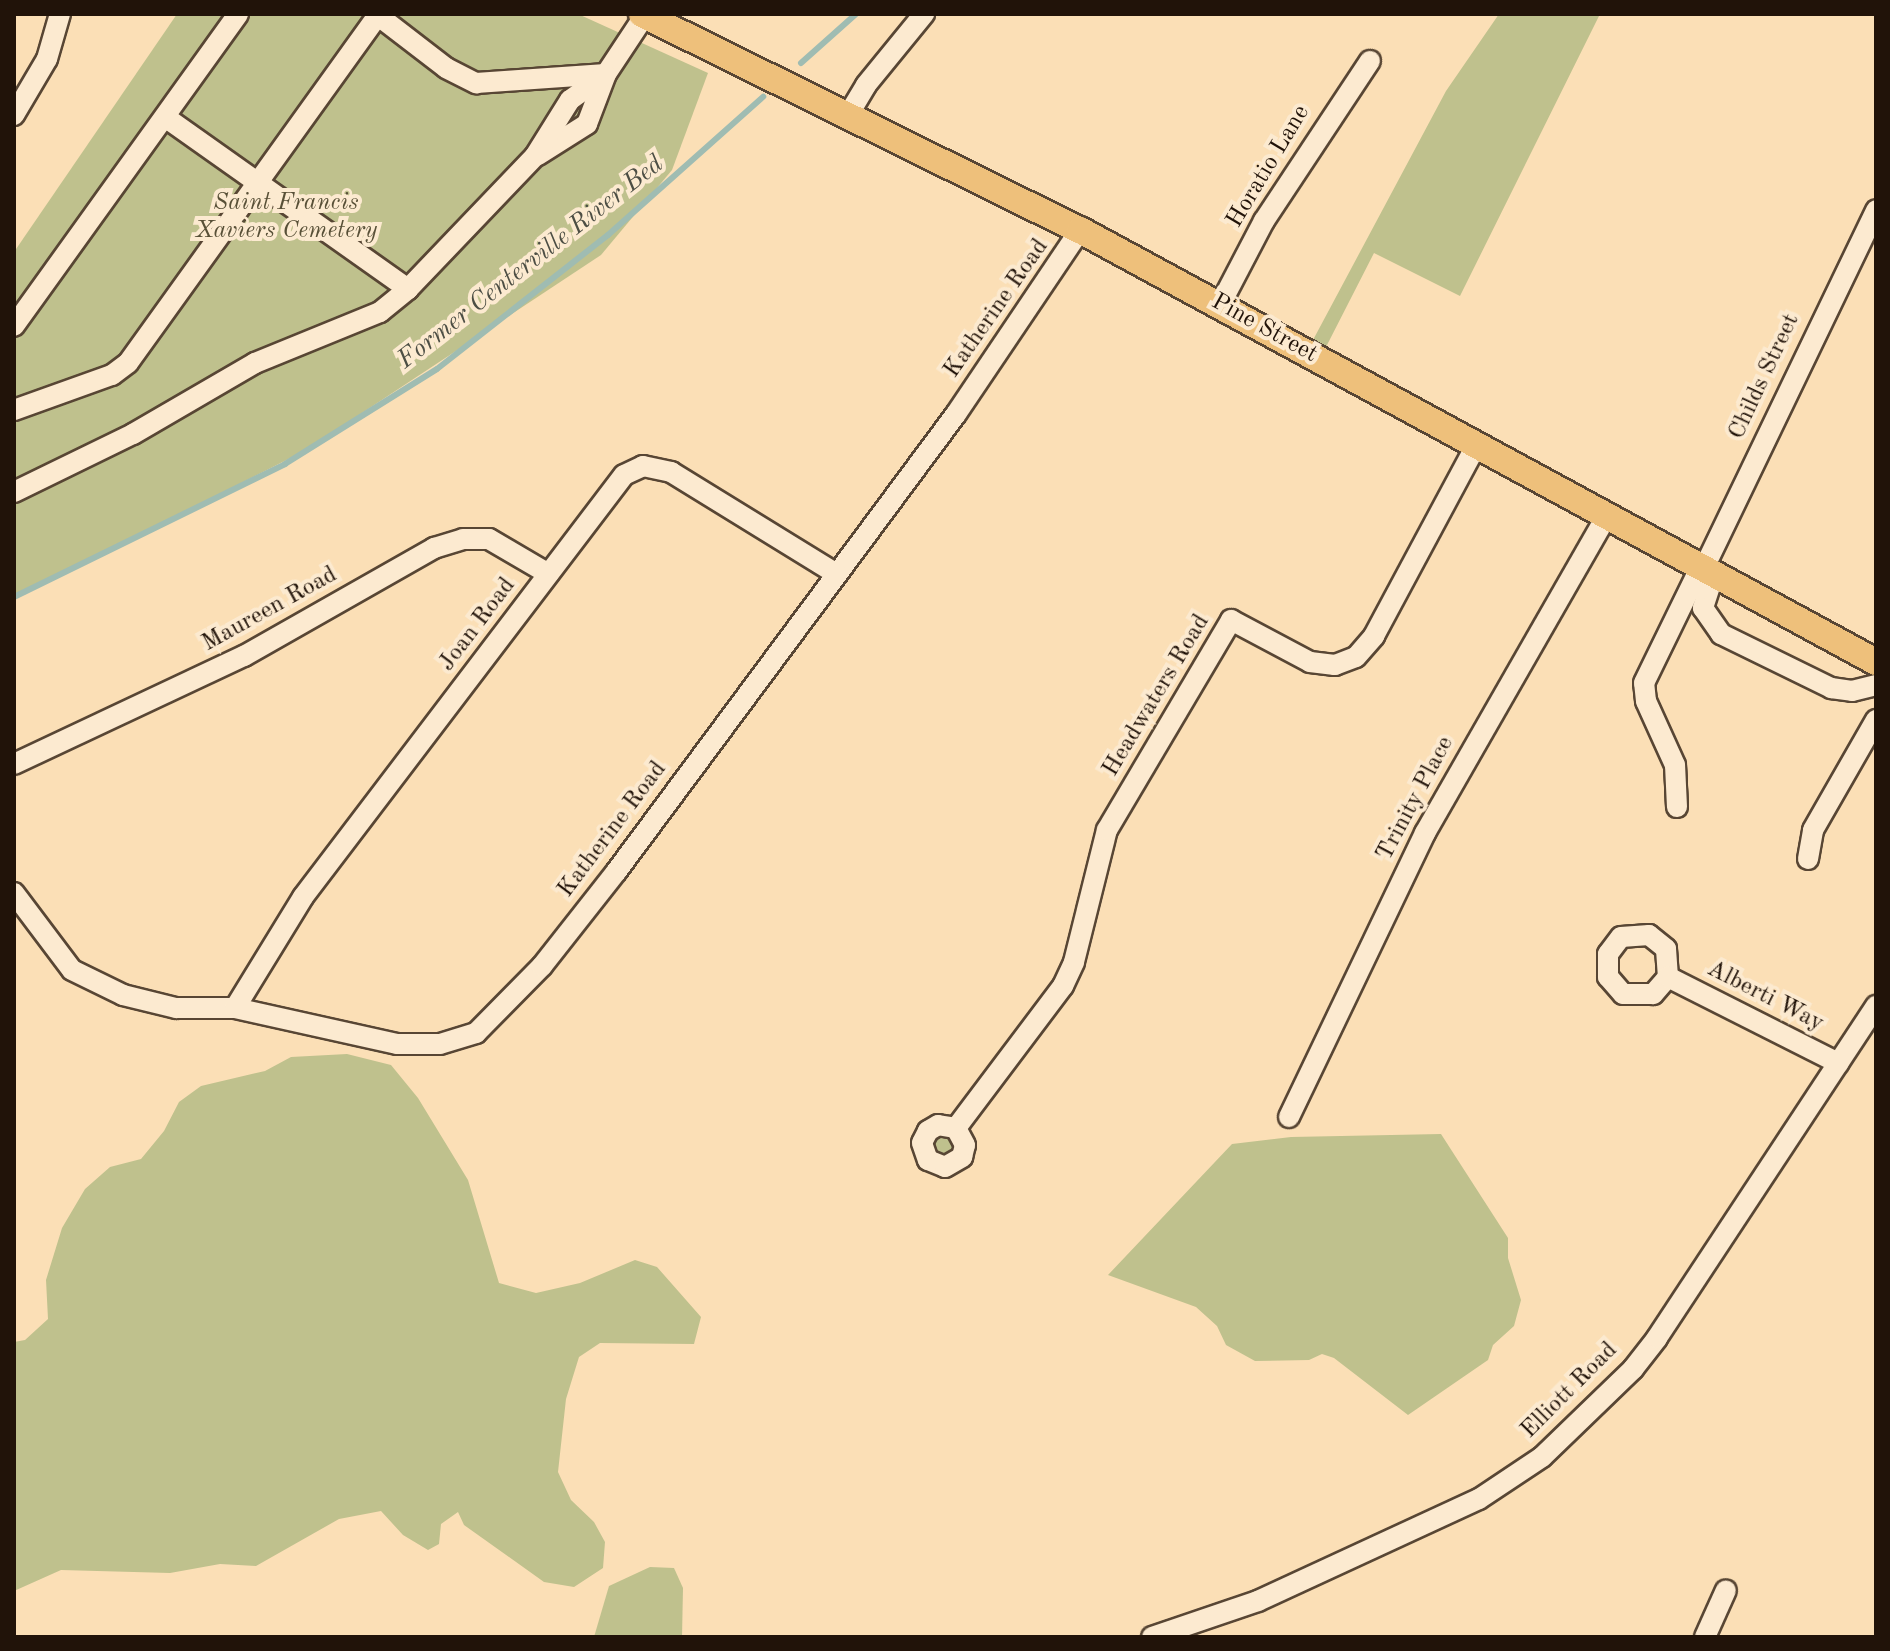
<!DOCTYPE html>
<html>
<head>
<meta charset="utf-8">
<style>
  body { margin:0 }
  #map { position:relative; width:1890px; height:1651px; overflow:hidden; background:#fbdfb6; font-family:"Old Standard TT",serif }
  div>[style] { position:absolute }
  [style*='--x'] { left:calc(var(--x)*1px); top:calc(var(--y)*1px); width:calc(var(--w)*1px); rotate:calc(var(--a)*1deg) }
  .green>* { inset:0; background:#bfc18d }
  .stream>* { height:6px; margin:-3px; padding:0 3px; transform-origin:3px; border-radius:3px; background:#9fbcb2 }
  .roads { filter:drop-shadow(2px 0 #584634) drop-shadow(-2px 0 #584634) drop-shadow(0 2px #584634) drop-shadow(0 -2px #584634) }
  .minor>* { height:20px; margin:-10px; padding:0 10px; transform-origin:10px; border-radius:10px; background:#fcead0 }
  .major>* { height:26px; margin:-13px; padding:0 13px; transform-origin:13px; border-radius:13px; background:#eec07b }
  span { translate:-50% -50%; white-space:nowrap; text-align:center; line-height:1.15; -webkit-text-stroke:8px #fcead0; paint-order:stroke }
  .street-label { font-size:24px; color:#211309 }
  .park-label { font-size:24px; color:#585037; font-style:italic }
  .water-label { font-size:26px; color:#4d4e44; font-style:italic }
  .frame { position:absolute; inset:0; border:16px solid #211309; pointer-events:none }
</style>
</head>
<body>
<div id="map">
  <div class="green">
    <div style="clip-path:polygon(177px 14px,578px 14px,708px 73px,672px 170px,601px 255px,306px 450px,14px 599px,14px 252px)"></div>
    <div style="clip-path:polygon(1499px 14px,1600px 14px,1460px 296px,1374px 253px,1326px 347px,1313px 340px,1446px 91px)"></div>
    <div style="clip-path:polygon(347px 1054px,391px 1065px,418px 1098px,468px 1180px,499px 1283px,536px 1293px,580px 1283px,635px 1260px,657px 1267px,701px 1317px,694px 1344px,600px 1343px,579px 1357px,566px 1399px,558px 1472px,571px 1500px,594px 1522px,605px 1542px,603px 1568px,574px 1587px,544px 1582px,464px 1525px,458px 1512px,441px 1524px,439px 1544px,428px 1550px,403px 1535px,381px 1511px,339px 1519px,256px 1566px,220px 1564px,170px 1573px,61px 1570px,14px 1591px,14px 1342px,25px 1340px,48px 1319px,46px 1280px,62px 1228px,85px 1189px,110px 1167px,141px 1159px,164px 1131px,179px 1102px,201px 1086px,265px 1071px,291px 1057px)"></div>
    <div style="clip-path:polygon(942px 1132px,957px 1142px,951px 1157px,935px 1156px,931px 1140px)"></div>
    <div style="clip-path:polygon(1441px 1134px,1508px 1238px,1508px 1258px,1521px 1300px,1514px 1326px,1493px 1345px,1488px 1360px,1408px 1415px,1334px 1358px,1322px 1354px,1309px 1360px,1255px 1361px,1226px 1345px,1217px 1326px,1196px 1307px,1108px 1275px,1232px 1144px,1291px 1137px)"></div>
    <div style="clip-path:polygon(650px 1567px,674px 1568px,683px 1588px,682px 1637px,594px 1637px,609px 1586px)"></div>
  </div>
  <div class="stream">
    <div style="--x:801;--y:63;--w:74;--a:-41.7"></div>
    <div style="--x:14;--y:597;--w:302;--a:-26.1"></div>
    <div style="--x:285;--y:464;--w:179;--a:-32"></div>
    <div style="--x:437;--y:369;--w:217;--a:-38.1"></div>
    <div style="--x:608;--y:235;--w:208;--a:-41.7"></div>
  </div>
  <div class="roads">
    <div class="minor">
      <div style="--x:376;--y:14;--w:88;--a:37.6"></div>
      <div style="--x:446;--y:68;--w:34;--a:27"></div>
      <div style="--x:476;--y:83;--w:130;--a:-4"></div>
      <div style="--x:606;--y:74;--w:71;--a:-56.5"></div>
      <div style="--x:850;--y:112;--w:31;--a:-59"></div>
      <div style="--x:866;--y:85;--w:92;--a:-50.8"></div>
      <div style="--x:14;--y:115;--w:65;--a:-59.5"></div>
      <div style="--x:47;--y:59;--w:47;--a:-73.9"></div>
      <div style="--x:165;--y:117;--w:298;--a:35.3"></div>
      <div style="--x:538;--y:155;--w:58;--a:-32.3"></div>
      <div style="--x:587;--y:124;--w:53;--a:-69.2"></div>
      <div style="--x:1220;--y:305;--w:95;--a:-62.4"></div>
      <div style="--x:1264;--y:221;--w:192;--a:-56.5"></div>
      <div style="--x:14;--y:326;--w:384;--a:-54.3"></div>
      <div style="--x:14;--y:410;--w:104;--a:-19.7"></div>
      <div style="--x:112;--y:375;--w:20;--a:-37"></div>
      <div style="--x:128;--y:363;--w:430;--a:-54.3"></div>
      <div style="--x:14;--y:492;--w:132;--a:-26"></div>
      <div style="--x:133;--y:434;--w:141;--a:-30.2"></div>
      <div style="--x:255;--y:363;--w:135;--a:-22.2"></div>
      <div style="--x:380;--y:312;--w:36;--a:-39"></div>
      <div style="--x:408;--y:289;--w:184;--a:-46.3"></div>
      <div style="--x:535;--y:156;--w:66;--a:-58"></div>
      <div style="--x:570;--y:100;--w:44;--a:-35.8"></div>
      <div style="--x:1704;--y:568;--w:397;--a:-64.3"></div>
      <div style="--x:1714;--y:574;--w:36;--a:108"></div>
      <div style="--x:1703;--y:608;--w:32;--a:55"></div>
      <div style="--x:1721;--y:634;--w:123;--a:26.1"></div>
      <div style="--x:1831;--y:688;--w:21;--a:8"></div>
      <div style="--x:1852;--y:691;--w:25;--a:-14"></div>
      <div style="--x:14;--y:764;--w:254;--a:-25.2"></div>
      <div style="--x:244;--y:656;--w:219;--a:-29.6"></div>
      <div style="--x:434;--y:548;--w:30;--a:-17"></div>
      <div style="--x:463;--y:539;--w:26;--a:0"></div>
      <div style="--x:489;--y:539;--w:69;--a:30.3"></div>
      <div style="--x:1677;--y:807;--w:42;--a:-92.7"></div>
      <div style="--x:1675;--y:765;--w:70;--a:-114.4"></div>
      <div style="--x:1646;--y:701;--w:18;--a:-96"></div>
      <div style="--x:1644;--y:683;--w:130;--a:-64"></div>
      <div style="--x:1808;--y:859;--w:29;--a:-80"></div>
      <div style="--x:1813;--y:830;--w:127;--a:-60.2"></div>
      <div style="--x:14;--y:893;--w:96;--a:53"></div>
      <div style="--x:72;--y:970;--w:57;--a:26.1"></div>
      <div style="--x:123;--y:995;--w:55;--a:13.8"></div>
      <div style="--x:176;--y:1008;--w:59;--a:0"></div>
      <div style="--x:235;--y:1008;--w:166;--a:12.5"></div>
      <div style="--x:397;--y:1044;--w:43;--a:0"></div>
      <div style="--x:440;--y:1044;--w:38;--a:-17"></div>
      <div style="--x:476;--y:1033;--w:94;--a:-45.4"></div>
      <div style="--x:542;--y:966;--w:120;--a:-51.8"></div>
      <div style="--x:616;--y:872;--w:570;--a:-53.41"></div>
      <div style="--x:956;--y:414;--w:222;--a:-56"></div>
      <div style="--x:1668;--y:977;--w:23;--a:131"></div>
      <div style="--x:1653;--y:994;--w:30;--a:180"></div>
      <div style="--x:1623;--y:994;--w:23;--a:-131"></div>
      <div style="--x:1608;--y:977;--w:23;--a:-90"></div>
      <div style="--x:1608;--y:954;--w:21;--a:-53"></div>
      <div style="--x:1621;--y:937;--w:28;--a:-4"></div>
      <div style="--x:1649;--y:935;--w:22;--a:39"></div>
      <div style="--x:1666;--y:949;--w:28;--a:86"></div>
      <div style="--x:1668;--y:977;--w:191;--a:26.8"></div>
      <div style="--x:235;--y:1008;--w:130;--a:-58.5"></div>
      <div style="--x:303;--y:897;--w:530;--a:-52.74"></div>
      <div style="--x:624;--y:475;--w:21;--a:-25"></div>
      <div style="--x:643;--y:466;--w:29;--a:12"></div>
      <div style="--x:671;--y:472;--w:195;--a:31.6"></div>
      <div style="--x:1289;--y:1117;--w:315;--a:-64.4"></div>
      <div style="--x:1425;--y:833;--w:366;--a:-60.2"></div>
      <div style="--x:956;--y:1128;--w:18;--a:-171"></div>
      <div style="--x:938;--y:1125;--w:12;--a:149"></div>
      <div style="--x:928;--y:1131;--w:13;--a:117"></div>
      <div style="--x:922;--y:1143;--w:18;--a:71"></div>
      <div style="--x:928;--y:1160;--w:18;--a:22"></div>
      <div style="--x:945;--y:1167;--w:20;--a:-30"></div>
      <div style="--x:962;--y:1157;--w:12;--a:-76"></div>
      <div style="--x:965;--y:1145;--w:19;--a:-118"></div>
      <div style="--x:956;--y:1128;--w:178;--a:-53"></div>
      <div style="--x:1063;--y:986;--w:26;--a:-65"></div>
      <div style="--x:1074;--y:962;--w:136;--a:-76"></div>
      <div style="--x:1107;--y:830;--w:244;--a:-59.4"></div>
      <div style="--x:1231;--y:620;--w:89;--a:28"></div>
      <div style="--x:1310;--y:662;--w:25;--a:7"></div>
      <div style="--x:1335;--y:665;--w:22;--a:-21"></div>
      <div style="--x:1356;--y:657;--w:28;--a:-49"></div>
      <div style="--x:1374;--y:636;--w:216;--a:-61.8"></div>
      <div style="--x:1152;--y:1637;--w:112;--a:-18.8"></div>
      <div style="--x:1258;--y:1601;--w:243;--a:-24.8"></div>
      <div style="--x:1479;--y:1499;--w:76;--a:-33.7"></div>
      <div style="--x:1542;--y:1457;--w:127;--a:-44"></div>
      <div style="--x:1633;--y:1369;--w:39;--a:-52"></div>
      <div style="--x:1657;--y:1338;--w:398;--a:-56.6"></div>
      <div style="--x:1705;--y:1637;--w:51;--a:-65.9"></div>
    </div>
    <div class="major">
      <div style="--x:642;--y:14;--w:488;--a:26.3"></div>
      <div style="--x:1080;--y:230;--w:906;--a:28.49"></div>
    </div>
  </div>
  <div class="street-label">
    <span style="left:1269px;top:167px;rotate:-59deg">Horatio Lane</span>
    <span style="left:997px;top:309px;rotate:-55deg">Katherine Road</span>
    <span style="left:1264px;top:329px;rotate:29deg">Pine Street</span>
    <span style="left:1765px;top:377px;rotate:-65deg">Childs Street</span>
    <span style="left:270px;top:610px;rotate:-29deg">Maureen Road</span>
    <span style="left:478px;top:625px;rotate:-53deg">Joan Road</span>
    <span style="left:1157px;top:696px;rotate:-59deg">Headwaters Road</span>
    <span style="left:1416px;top:799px;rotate:-62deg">Trinity Place</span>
    <span style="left:613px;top:830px;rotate:-53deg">Katherine Road</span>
    <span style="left:1765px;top:997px;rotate:27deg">Alberti Way</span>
    <span style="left:1570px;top:1391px;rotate:-45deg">Elliott Road</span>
  </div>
  <div class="park-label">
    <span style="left:286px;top:218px">Saint Francis<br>Xaviers Cemetery</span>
  </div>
  <div class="water-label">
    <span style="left:531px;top:263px;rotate:-38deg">Former Centerville River Bed</span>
  </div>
  <div class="frame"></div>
</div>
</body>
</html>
